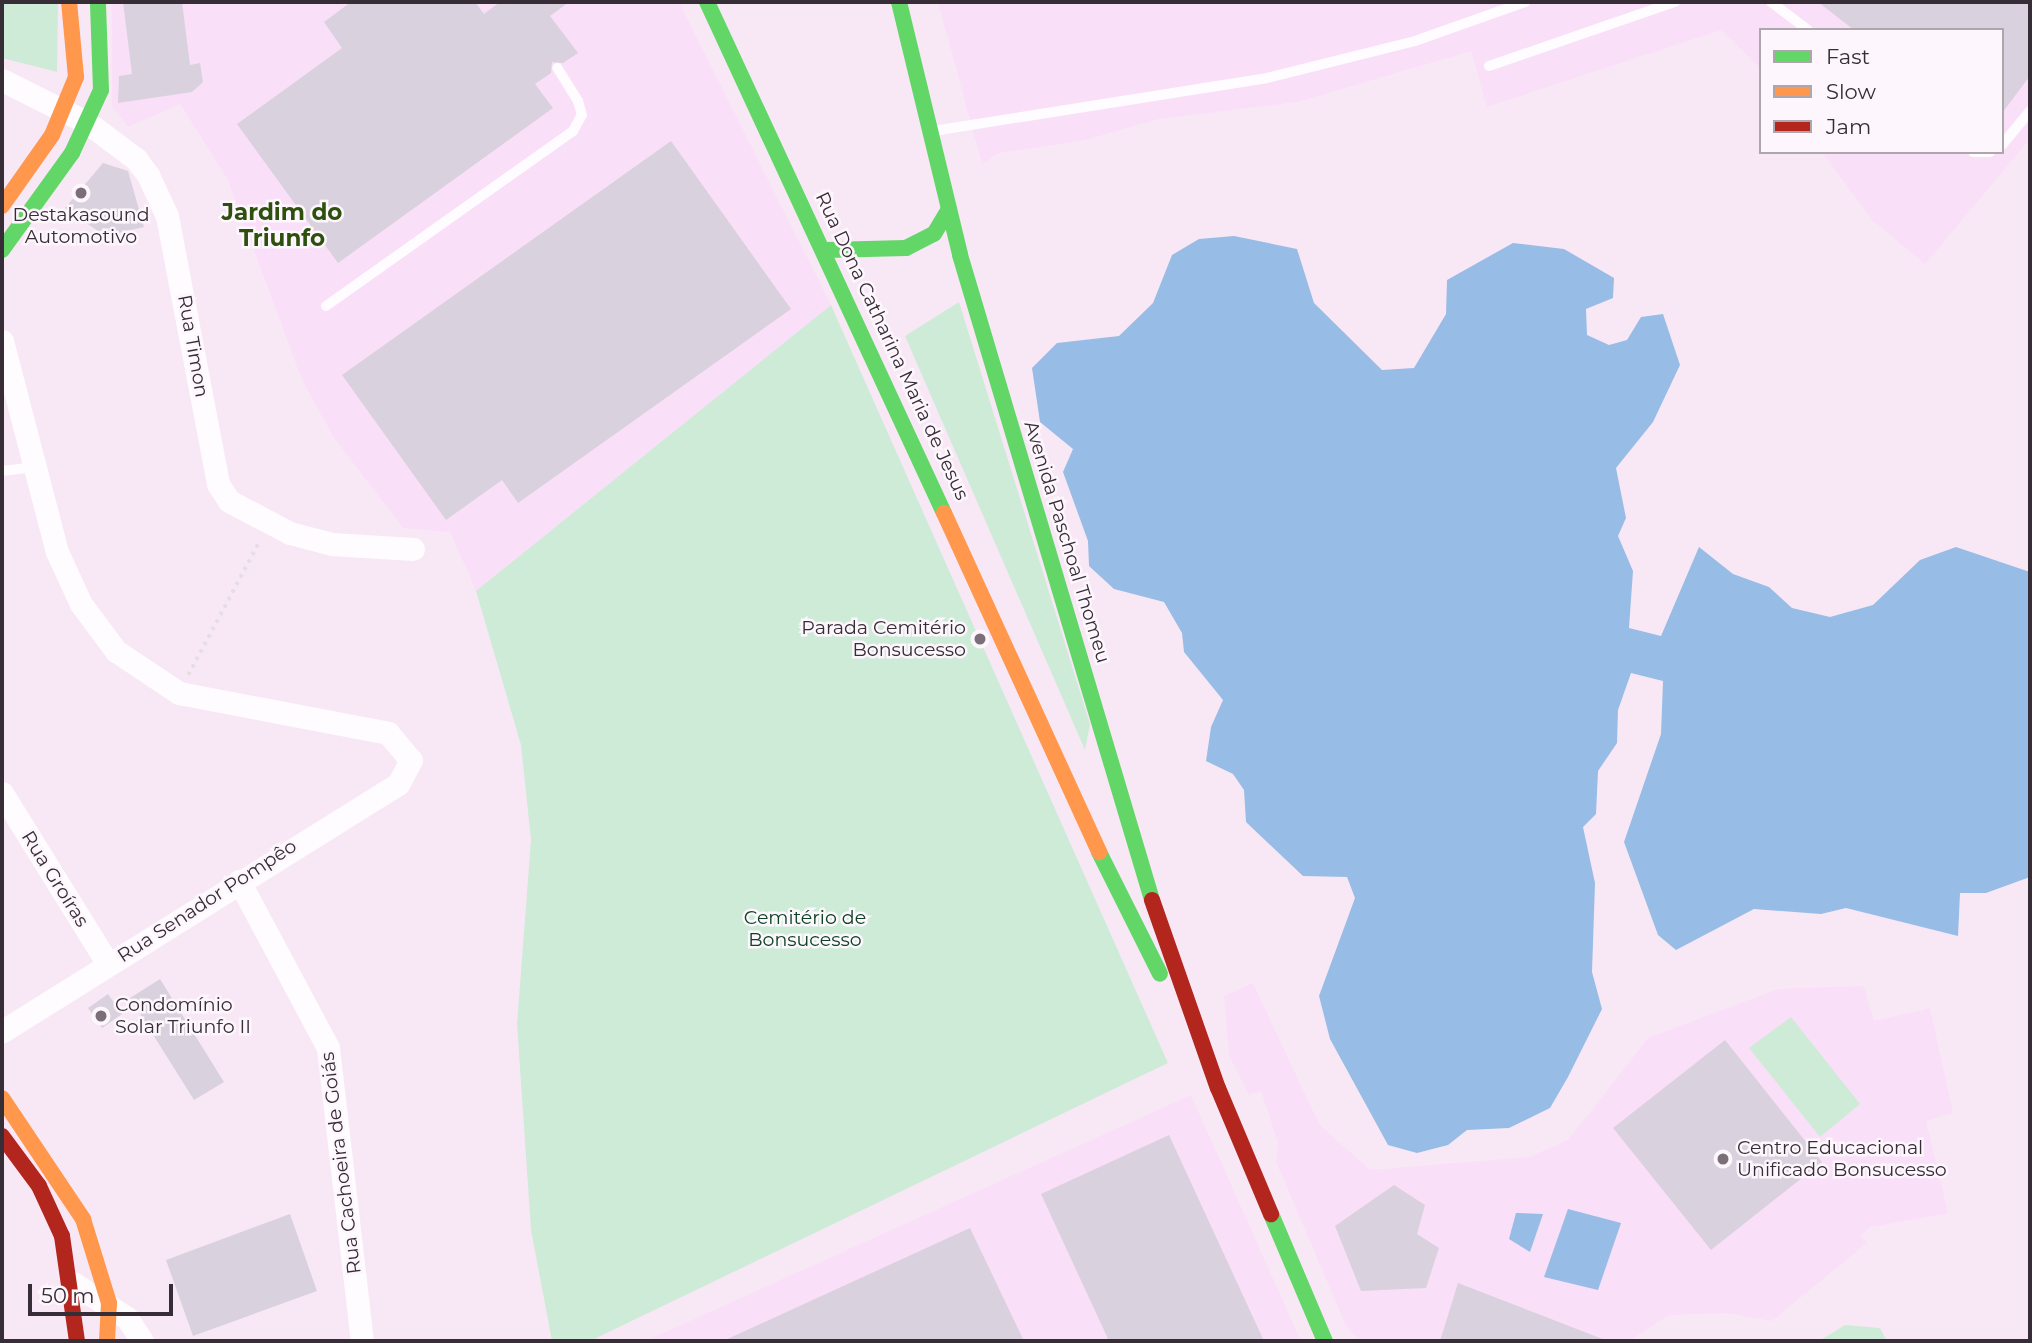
<!DOCTYPE html>
<html>
<head>
<meta charset="utf-8">
<style>
  body { margin:0 }
  #map { position:relative; width:2032px; height:1343px; overflow:hidden; background:#f8e8f6; font-family:Montserrat,sans-serif }
  div>[style] { position:absolute }
  [style*='--x'] { left:calc(var(--x)*1px); top:calc(var(--y)*1px); width:calc(var(--w)*1px); rotate:calc(var(--a)*1deg) }
  .built>* { inset:0; background:#f9dff7 }
  .green>* { inset:0; background:#ceebd8 }
  .water>* { inset:0; background:#97bce5 }
  .building>* { inset:0; background:#dad1de }
  .path>* { height:3.5px; margin-top:-1.75px; transform-origin:0; background:repeating-linear-gradient(90deg,#e4dfe2 0 3.5px,transparent 0 8.5px) }
  .lane>* { height:10px; margin:-5px; padding:0 5px; transform-origin:5px; border-radius:5px; background:#fefcfe }
  .street>* { height:23px; margin:-11.5px; padding:0 11.5px; transform-origin:11.5px; border-radius:11.5px; background:#fefcfe }
  .fast>* { height:16px; margin:-8px; padding:0 8px; transform-origin:8px; border-radius:8px; background:#63d668 }
  .slow>* { height:16px; margin:-8px; padding:0 8px; transform-origin:8px; border-radius:8px; background:#ff974d }
  .jam>* { height:16px; margin:-8px; padding:0 8px; transform-origin:8px; border-radius:8px; background:#b3261e }
  .dots>* { width:19px; height:19px; translate:-50% -50%; box-sizing:border-box; border:4px solid #fdf7fd; border-radius:50% }
  span { translate:-50% -50%; white-space:nowrap; text-align:center; line-height:1.15; -webkit-text-stroke:5px #fdf7fd; paint-order:stroke }
  .poi-label { font-size:19px; color:#372d36 }
  .right { translate:-100% -50%; text-align:right }
  .left { translate:0 -50%; text-align:left }
  .street-label { font-size:19px; color:#372d36 }
  .park-label { font-size:19px; color:#0c4223 }
  .quarter-label { font-size:23px; color:#2e500e; font-weight:700 }
  .frame { position:absolute; inset:0; border:4px solid #372d36; pointer-events:none }
  .legend { position:absolute; left:1759px; top:28px; width:245px; height:126px; box-sizing:border-box; background:#fdf7fd; border:2px solid #aea6ad; margin:0; padding:9px 12px; list-style:none; font-size:21px; color:#372d36 }
  .legend li { display:flex; align-items:center; gap:14px; height:35px }
  .legend b { width:35px; border:2px solid #aea6ad }
  .scale { position:absolute; left:28px; top:1284px; width:145px; height:32px; box-sizing:border-box; border:4px solid #372d36; border-top:0; padding-left:9px; font-size:21px; line-height:24px; white-space:nowrap; color:#372d36; -webkit-text-stroke:5px #fdf7fd; paint-order:stroke }
</style>
</head>
<body>
<div id="map">
  <div class="built">
    <div style="clip-path:polygon(112px 2px,679px 2px,831px 305px,476px 591px,450px 532px,403px 528px,334px 438px,302px 380px,228px 180px,180px 104px,128px 127px,112px 107px)"></div>
    <div style="clip-path:polygon(938px 2px,2030px 2px,2030px 139px,1925px 264px,1872px 220px,1822px 152px,2002px 152px,2002px 30px,1761px 30px,1761px 69px,1721px 30px,1487px 107px,1471px 51px,1297px 102px,1159px 119px,1085px 140px,999px 153px,982px 164px)"></div>
    <div style="clip-path:polygon(1253px 983px,1319px 1124px,1370px 1170px,1529px 1157px,1568px 1140px,1648px 1038px,1778px 989px,1864px 986px,1874px 1021px,1930px 1008px,1953px 1113px,1926px 1121px,1948px 1213px,1870px 1227px,1861px 1235px,1867px 1243px,1772px 1321px,1726px 1313px,1669px 1315px,1629px 1341px,1359px 1341px,1346px 1326px,1276px 1162px,1278px 1143px,1261px 1091px,1249px 1095px,1229px 1055px,1224px 996px)"></div>
    <div style="clip-path:polygon(1191px 1095px,1301px 1341px,645px 1341px)"></div>
  </div>
  <div class="green">
    <div style="clip-path:polygon(2px 2px,58px 2px,57px 72px,2px 58px)"></div>
    <div style="clip-path:polygon(959px 302px,1090px 724px,1085px 750px,905px 336px)"></div>
    <div style="clip-path:polygon(831px 305px,1168px 1063px,590px 1341px,552px 1341px,531px 1230px,517px 1024px,531px 840px,521px 745px,476px 591px)"></div>
    <div style="clip-path:polygon(1791px 1017px,1860px 1104px,1820px 1137px,1749px 1048px)"></div>
    <div style="clip-path:polygon(1845px 1325px,1880px 1328px,1887px 1341px,1819px 1341px)"></div>
  </div>
  <div class="water">
    <div style="clip-path:polygon(1234px 236px,1297px 249px,1314px 303px,1382px 370px,1414px 368px,1446px 314px,1447px 280px,1513px 243px,1564px 249px,1614px 278px,1613px 298px,1586px 309px,1587px 335px,1609px 345px,1627px 340px,1641px 317px,1663px 314px,1680px 365px,1653px 422px,1616px 468px,1626px 518px,1618px 536px,1633px 571px,1629px 628px,1661px 636px,1699px 547px,1733px 574px,1769px 587px,1792px 608px,1830px 617px,1873px 605px,1920px 560px,1956px 547px,2030px 572px,2030px 877px,1986px 893px,1960px 893px,1958px 936px,1846px 908px,1821px 914px,1754px 909px,1676px 950px,1658px 935px,1624px 842px,1661px 734px,1663px 681px,1631px 673px,1618px 710px,1617px 743px,1598px 771px,1596px 814px,1583px 827px,1595px 883px,1592px 972px,1602px 1009px,1568px 1077px,1550px 1108px,1509px 1128px,1467px 1130px,1448px 1145px,1417px 1153px,1388px 1145px,1330px 1039px,1319px 996px,1355px 898px,1347px 877px,1303px 876px,1246px 822px,1244px 790px,1233px 774px,1206px 761px,1211px 727px,1223px 700px,1184px 652px,1182px 633px,1164px 602px,1114px 589px,1089px 566px,1088px 541px,1063px 472px,1073px 449px,1040px 422px,1032px 368px,1057px 343px,1119px 336px,1153px 303px,1172px 255px,1199px 239px)"></div>
    <div style="clip-path:polygon(1568px 1209px,1621px 1223px,1598px 1290px,1544px 1277px)"></div>
    <div style="clip-path:polygon(1516px 1213px,1543px 1214px,1530px 1252px,1509px 1239px)"></div>
  </div>
  <div class="building">
    <div style="clip-path:polygon(123px 2px,182px 2px,190px 65px,200px 63px,203px 82px,192px 92px,118px 103px,119px 76px,132px 74px)"></div>
    <div style="clip-path:polygon(351px 2px,475px 2px,484px 14px,500px 2px,569px 2px,550px 16px,578px 53px,563px 63px,552px 62px,551px 73px,535px 84px,553px 108px,338px 263px,237px 124px,342px 48px,324px 22px)"></div>
    <div style="clip-path:polygon(1818px 2px,2030px 2px,2030px 76px,2002px 113px,2002px 30px,1854px 30px)"></div>
    <div style="clip-path:polygon(671px 141px,791px 309px,518px 503px,502px 480px,446px 520px,342px 375px)"></div>
    <div style="clip-path:polygon(103px 163px,128px 171px,144px 227px,105px 236px,65px 208px)"></div>
    <div style="clip-path:polygon(160px 979px,224px 1082px,194px 1100px,130px 998px)"></div>
    <div style="clip-path:polygon(108px 994px,122px 1014px,102px 1028px,88px 1008px)"></div>
    <div style="clip-path:polygon(1725px 1040px,1822px 1162px,1711px 1250px,1613px 1128px)"></div>
    <div style="clip-path:polygon(1169px 1135px,1264px 1341px,1109px 1341px,1041px 1194px)"></div>
    <div style="clip-path:polygon(1394px 1185px,1425px 1205px,1417px 1234px,1439px 1248px,1426px 1288px,1361px 1291px,1335px 1226px)"></div>
    <div style="clip-path:polygon(290px 1214px,317px 1291px,193px 1336px,166px 1260px)"></div>
    <div style="clip-path:polygon(970px 1228px,1024px 1341px,723px 1341px)"></div>
    <div style="clip-path:polygon(1458px 1283px,1605px 1340px,1604px 1341px,1440px 1341px)"></div>
  </div>
  <div class="path">
    <div style="--x:188;--y:675;--w:153;--a:-61.9"></div>
  </div>
  <div class="lane">
    <div style="--x:1771;--y:2;--w:46;--a:37.1"></div>
    <div style="--x:1489;--y:66;--w:197;--a:-19"></div>
    <div style="--x:933;--y:131;--w:334;--a:-9"></div>
    <div style="--x:1263;--y:79;--w:157;--a:-14"></div>
    <div style="--x:1415;--y:41;--w:117;--a:-19.5"></div>
    <div style="--x:2002;--y:145;--w:44;--a:-50.5"></div>
    <div style="--x:1973;--y:152;--w:17;--a:0"></div>
    <div style="--x:326;--y:306;--w:303;--a:-35.3"></div>
    <div style="--x:573;--y:131;--w:18;--a:-61"></div>
    <div style="--x:582;--y:115;--w:15;--a:-106"></div>
    <div style="--x:578;--y:101;--w:39;--a:-122"></div>
    <div style="--x:2;--y:471;--w:32;--a:-7"></div>
  </div>
  <div class="street">
    <div style="--x:2;--y:80;--w:96;--a:26.6"></div>
    <div style="--x:88;--y:123;--w:60;--a:36.9"></div>
    <div style="--x:136;--y:159;--w:20;--a:53"></div>
    <div style="--x:148;--y:175;--w:45;--a:65.1"></div>
    <div style="--x:167;--y:216;--w:273;--a:79.2"></div>
    <div style="--x:218;--y:484;--w:20;--a:57"></div>
    <div style="--x:229;--y:501;--w:69;--a:27.7"></div>
    <div style="--x:290;--y:533;--w:43;--a:14.7"></div>
    <div style="--x:332;--y:544;--w:81;--a:3.5"></div>
    <div style="--x:2;--y:341;--w:218;--a:75.4"></div>
    <div style="--x:57;--y:552;--w:57;--a:65.2"></div>
    <div style="--x:81;--y:604;--w:59;--a:53.3"></div>
    <div style="--x:116;--y:651;--w:76;--a:33.7"></div>
    <div style="--x:179;--y:693;--w:213;--a:10.8"></div>
    <div style="--x:388;--y:733;--w:35;--a:50"></div>
    <div style="--x:411;--y:760;--w:27;--a:118"></div>
    <div style="--x:398;--y:784;--w:467;--a:148"></div>
    <div style="--x:2;--y:793;--w:201;--a:58.2"></div>
    <div style="--x:239;--y:881;--w:189;--a:61.9"></div>
    <div style="--x:328;--y:1048;--w:295;--a:83.4"></div>
    <div style="--x:73;--y:1283;--w:64;--a:32.9"></div>
    <div style="--x:127;--y:1318;--w:27;--a:57"></div>
  </div>
  <div class="fast">
    <div style="--x:707;--y:2;--w:563;--a:65.12"></div>
    <div style="--x:899;--y:2;--w:260;--a:76.4"></div>
    <div style="--x:960;--y:255;--w:673;--a:73.42"></div>
    <div style="--x:2;--y:250;--w:120;--a:-54.2"></div>
    <div style="--x:72;--y:153;--w:69;--a:-65.3"></div>
    <div style="--x:101;--y:90;--w:88;--a:-92"></div>
    <div style="--x:827;--y:250;--w:79;--a:-1.5"></div>
    <div style="--x:906;--y:248;--w:31;--a:-27"></div>
    <div style="--x:934;--y:234;--w:29;--a:-59"></div>
    <div style="--x:1099;--y:852;--w:136;--a:63.4"></div>
    <div style="--x:1271;--y:1214;--w:138;--a:67"></div>
  </div>
  <div class="slow">
    <div style="--x:2;--y:206;--w:87;--a:-54.8"></div>
    <div style="--x:52;--y:135;--w:63;--a:-67.5"></div>
    <div style="--x:76;--y:77;--w:75;--a:-95.3"></div>
    <div style="--x:944;--y:513;--w:373;--a:65.4"></div>
    <div style="--x:2;--y:1098;--w:146;--a:56.2"></div>
    <div style="--x:83;--y:1219;--w:88;--a:72.8"></div>
    <div style="--x:109;--y:1303;--w:38;--a:93"></div>
  </div>
  <div class="jam">
    <div style="--x:1152;--y:900;--w:199;--a:70.7"></div>
    <div style="--x:1218;--y:1088;--w:137;--a:67.2"></div>
    <div style="--x:2;--y:1136;--w:62;--a:53.5"></div>
    <div style="--x:39;--y:1186;--w:55;--a:65.3"></div>
    <div style="--x:62;--y:1236;--w:106;--a:81.9"></div>
  </div>
  <div class="dots">
    <div style="left:81px;top:193px;background:#7b6e79"></div>
    <div style="left:980px;top:639px;background:#7b6e79"></div>
    <div style="left:101px;top:1016px;background:#7b6e79"></div>
    <div style="left:1723px;top:1159px;background:#7b6e79"></div>
  </div>
  <div class="poi-label">
    <span style="left:81px;top:226px">Destakasound<br>Automotivo</span>
    <span class="right" style="left:966px;top:639px">Parada Cemitério<br>Bonsucesso</span>
    <span class="left" style="left:115px;top:1016px">Condomínio<br>Solar Triunfo II</span>
    <span class="left" style="left:1737px;top:1159px">Centro Educacional<br>Unificado Bonsucesso</span>
  </div>
  <div class="street-label">
    <span style="left:193px;top:346px;rotate:80deg">Rua Timon</span>
    <span style="left:892px;top:346px;rotate:65deg">Rua Dona Catharina Maria de Jesus</span>
    <span style="left:1067px;top:542px;rotate:73deg">Avenida Paschoal Thomeu</span>
    <span style="left:55px;top:879px;rotate:58deg">Rua Groíras</span>
    <span style="left:207px;top:901px;rotate:-33deg">Rua Senador Pompêo</span>
    <span style="left:341px;top:1163px;rotate:-97deg">Rua Cachoeira de Goiás</span>
  </div>
  <div class="park-label">
    <span style="left:805px;top:929px">Cemitério de<br>Bonsucesso</span>
  </div>
  <div class="quarter-label">
    <span style="left:282px;top:225px">Jardim do<br>Triunfo</span>
  </div>
  <div class="frame"></div>
  <ul class="legend">
  <li><b style="height:9px;background:#63d668"></b>Fast</li>
  <li><b style="height:9px;background:#ff974d"></b>Slow</li>
  <li><b style="height:9px;background:#b3261e"></b>Jam</li>
  </ul>
  <div class="scale">50 m</div>
</div>
</body>
</html>
